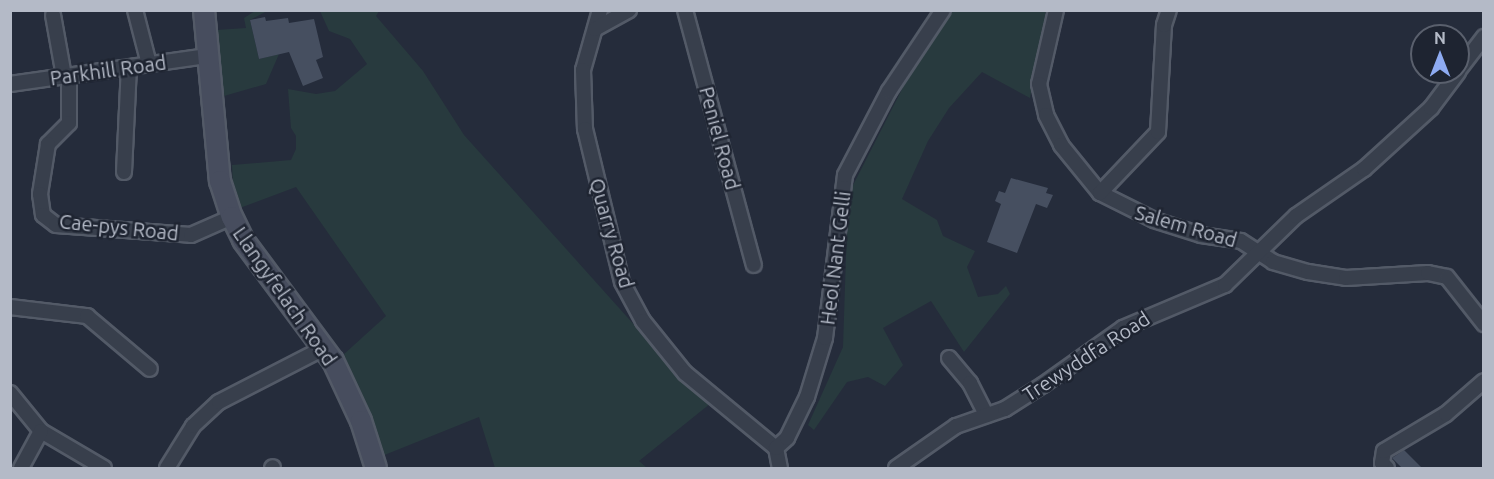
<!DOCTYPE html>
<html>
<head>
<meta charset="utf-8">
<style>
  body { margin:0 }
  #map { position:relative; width:1494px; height:479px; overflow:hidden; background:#252c3b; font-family:Ubuntu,sans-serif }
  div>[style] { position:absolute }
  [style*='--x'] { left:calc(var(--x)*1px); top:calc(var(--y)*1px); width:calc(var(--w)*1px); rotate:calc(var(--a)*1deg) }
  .green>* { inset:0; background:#283a3e }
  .building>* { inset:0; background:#464f60 }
  .roads { filter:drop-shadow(2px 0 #535a67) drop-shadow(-2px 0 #535a67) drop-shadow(0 2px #535a67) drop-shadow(0 -2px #535a67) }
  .minor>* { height:14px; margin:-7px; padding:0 7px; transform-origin:7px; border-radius:7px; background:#383f4c }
  .secondary>* { height:20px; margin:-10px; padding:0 10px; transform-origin:10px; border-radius:10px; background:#474d5e }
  span { translate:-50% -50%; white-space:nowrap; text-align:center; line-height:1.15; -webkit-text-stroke:5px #1e2431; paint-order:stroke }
  .street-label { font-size:20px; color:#b4bac7 }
  .frame { position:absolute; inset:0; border:12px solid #b4bac7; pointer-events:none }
  .north { position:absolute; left:1410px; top:24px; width:60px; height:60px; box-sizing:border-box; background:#1e2431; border:2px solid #5a606d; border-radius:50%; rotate:0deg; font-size:16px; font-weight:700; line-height:24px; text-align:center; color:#b4bac7 }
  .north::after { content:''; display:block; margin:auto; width:21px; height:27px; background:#8eabf2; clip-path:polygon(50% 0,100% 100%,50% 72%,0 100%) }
</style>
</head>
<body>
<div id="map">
  <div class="green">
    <div style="clip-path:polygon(255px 11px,267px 11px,250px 20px,259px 59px,279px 54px,266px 84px,224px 96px,217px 30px,246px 28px,244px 18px)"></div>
    <div style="clip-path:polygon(320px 11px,379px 11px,376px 16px,423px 71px,464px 135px,654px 347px,711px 403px,639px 461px,647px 468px,495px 468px,479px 417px,382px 456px,343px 355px,386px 316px,296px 187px,237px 209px,233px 188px,232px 165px,291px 160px,296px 149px,296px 136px,291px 128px,288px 89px,316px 94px,335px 91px,367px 64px,350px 39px,329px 31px)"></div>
    <div style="clip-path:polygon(942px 11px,1046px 11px,1030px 98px,982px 72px,949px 108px,928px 141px,902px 199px,937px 220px,943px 236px,975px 251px,967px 267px,978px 297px,998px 294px,1006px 286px,1010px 294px,964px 352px,931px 301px,883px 328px,903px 365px,885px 386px,868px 377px,847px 382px,814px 430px,808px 425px,843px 347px,848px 195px)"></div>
  </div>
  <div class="building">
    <div style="clip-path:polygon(265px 17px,266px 21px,288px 18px,289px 23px,314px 19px,323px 57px,316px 60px,323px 78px,303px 86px,289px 52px,259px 59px,250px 20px)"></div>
    <div style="clip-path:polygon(1011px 178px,1048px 188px,1046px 193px,1053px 195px,1047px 208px,1036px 204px,1017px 253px,987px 242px,1001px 204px,995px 201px,999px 191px,1005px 193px)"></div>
    <div style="clip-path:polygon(1404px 450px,1422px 468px,1402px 468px,1392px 458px)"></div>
  </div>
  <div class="roads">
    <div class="minor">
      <div style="--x:135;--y:10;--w:56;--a:75.5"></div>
      <div style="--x:600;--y:10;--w:62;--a:105.8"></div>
      <div style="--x:583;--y:70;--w:59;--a:88.1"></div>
      <div style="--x:585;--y:129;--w:157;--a:76.4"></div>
      <div style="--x:622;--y:282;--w:44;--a:61.7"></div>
      <div style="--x:643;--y:321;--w:67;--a:51.1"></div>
      <div style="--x:685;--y:373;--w:118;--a:39.5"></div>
      <div style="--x:776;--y:448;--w:20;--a:79"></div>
      <div style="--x:685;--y:10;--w:264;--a:74.9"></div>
      <div style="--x:1056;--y:10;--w:76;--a:102.9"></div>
      <div style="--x:1039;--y:84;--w:32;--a:77"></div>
      <div style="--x:1046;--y:115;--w:34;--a:63"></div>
      <div style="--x:1061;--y:145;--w:62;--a:50.9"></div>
      <div style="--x:1100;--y:193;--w:60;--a:26.6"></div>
      <div style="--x:1154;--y:220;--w:49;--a:17.7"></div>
      <div style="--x:1201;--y:235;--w:40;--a:8.5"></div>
      <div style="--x:1241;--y:241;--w:38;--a:33"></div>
      <div style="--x:1273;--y:262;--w:36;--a:16"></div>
      <div style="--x:1308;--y:272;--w:38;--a:9"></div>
      <div style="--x:1346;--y:278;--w:82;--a:-3.5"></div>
      <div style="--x:1428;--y:273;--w:19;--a:12"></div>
      <div style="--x:1447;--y:277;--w:60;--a:51.8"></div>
      <div style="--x:53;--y:15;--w:62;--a:79.8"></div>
      <div style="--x:595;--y:29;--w:39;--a:-29"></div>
      <div style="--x:1458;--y:71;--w:43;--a:-52.6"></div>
      <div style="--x:69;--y:76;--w:47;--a:90"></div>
      <div style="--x:69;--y:123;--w:30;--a:135"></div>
      <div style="--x:48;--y:144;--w:51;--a:99.1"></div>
      <div style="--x:40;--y:194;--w:21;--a:82"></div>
      <div style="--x:43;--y:215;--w:16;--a:38"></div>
      <div style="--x:56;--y:225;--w:135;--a:4.2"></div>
      <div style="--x:191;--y:235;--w:45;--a:-23.7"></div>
      <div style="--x:10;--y:84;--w:198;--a:-8.1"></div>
      <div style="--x:124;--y:172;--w:105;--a:-87.3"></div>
      <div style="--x:1100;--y:193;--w:84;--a:-46.4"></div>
      <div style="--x:1158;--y:132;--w:107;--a:-86.8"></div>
      <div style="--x:1164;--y:25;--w:16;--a:-72"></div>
      <div style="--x:10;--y:307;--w:78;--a:6.7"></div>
      <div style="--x:87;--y:316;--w:82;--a:40.1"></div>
      <div style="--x:949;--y:358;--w:33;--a:50"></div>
      <div style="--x:970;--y:383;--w:36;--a:63"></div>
      <div style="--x:10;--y:393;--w:49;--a:50.8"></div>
      <div style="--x:41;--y:431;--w:73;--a:30.4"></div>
      <div style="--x:776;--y:448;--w:15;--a:-42"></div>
      <div style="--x:787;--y:438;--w:46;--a:-64"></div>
      <div style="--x:807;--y:397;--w:62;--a:-73"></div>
      <div style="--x:825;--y:338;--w:164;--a:-83"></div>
      <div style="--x:845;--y:175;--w:95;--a:-62.4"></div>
      <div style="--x:889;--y:91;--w:97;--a:-56.3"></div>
      <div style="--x:21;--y:468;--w:42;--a:-61.6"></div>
      <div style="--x:167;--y:468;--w:49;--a:-58.2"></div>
      <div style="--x:193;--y:426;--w:35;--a:-43"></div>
      <div style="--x:219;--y:402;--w:118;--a:-27.2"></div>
      <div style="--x:272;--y:468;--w:1;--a:-45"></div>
      <div style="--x:896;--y:468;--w:73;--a:-35"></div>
      <div style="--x:956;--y:426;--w:52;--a:-19.1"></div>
      <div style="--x:1005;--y:409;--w:45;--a:-32.3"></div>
      <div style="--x:1043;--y:385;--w:98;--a:-35.5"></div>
      <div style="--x:1123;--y:328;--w:111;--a:-22.9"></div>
      <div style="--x:1225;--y:285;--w:99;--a:-44.2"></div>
      <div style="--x:1296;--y:216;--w:83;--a:-34.7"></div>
      <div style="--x:1364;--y:169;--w:91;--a:-42.3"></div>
      <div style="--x:1431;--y:108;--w:45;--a:-53.1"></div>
      <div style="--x:1387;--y:468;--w:7;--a:-135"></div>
      <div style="--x:1382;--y:463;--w:12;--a:-81"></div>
      <div style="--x:1384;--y:451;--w:72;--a:-30.8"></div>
      <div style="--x:1446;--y:414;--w:50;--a:-41"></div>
    </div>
    <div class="secondary">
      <div style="--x:204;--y:10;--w:172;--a:84.7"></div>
      <div style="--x:220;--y:181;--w:38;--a:72"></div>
      <div style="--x:232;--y:217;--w:25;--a:64"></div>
      <div style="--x:243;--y:240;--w:151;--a:53.4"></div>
      <div style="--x:333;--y:361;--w:66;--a:65"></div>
      <div style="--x:361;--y:421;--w:49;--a:72.3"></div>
    </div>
  </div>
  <div class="street-label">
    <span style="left:108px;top:70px;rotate:-8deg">Parkhill Road</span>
    <span style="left:720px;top:138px;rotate:75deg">Peniel Road</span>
    <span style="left:1186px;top:226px;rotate:16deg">Salem Road</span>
    <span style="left:119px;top:227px;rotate:6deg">Cae-pys Road</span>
    <span style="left:612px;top:233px;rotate:74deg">Quarry Road</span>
    <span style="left:835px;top:258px;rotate:-83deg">Heol Nant Gelli</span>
    <span style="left:285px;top:296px;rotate:55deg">Llangyfelach Road</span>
    <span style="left:1086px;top:356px;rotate:-33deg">Trewyddfa Road</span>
  </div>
  <div class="frame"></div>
  <div class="north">N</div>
</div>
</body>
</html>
